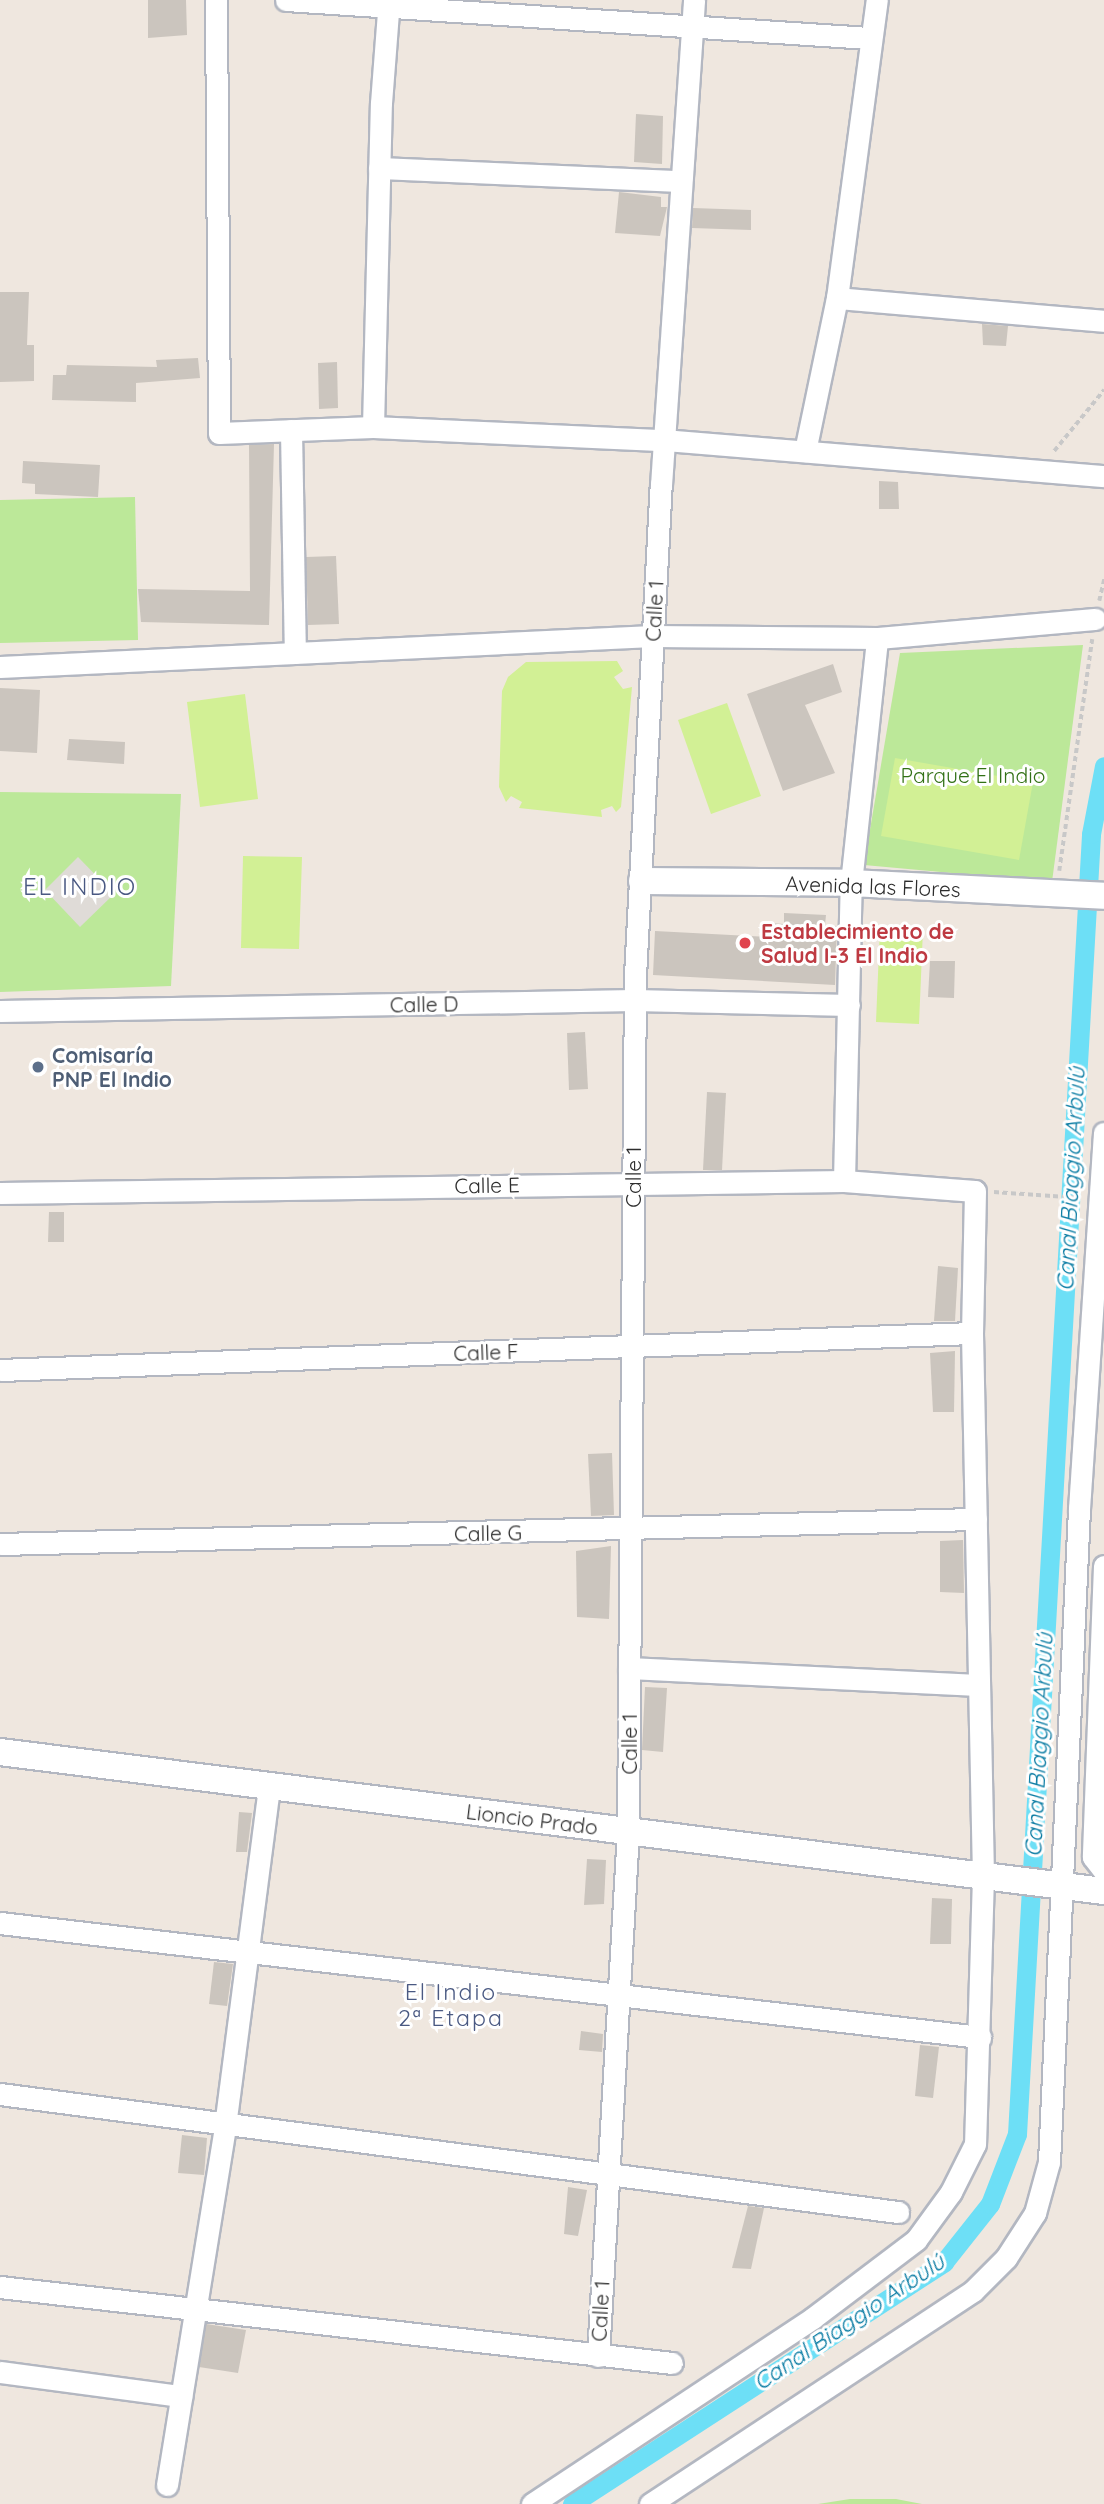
<!DOCTYPE html>
<html>
<head>
<meta charset="utf-8">
<style>
  body { margin:0 }
  #map { position:relative; width:1104px; height:2504px; overflow:hidden; background:#efe7df; font-family:Quicksand,sans-serif }
  div>[style] { position:absolute }
  [style*='--x'] { left:calc(var(--x)*1px); top:calc(var(--y)*1px); width:calc(var(--w)*1px); rotate:calc(var(--a)*1deg) }
  .green>* { inset:0; background:#bce899 }
  .pitch>* { inset:0; background:#d2f095 }
  .plaza>* { inset:0; background:#dfdbd7 }
  .canal>* { height:19px; margin:-9.5px; padding:0 9.5px; transform-origin:9.5px; border-radius:9.5px; background:#6ddff6 }
  .building>* { inset:0; background:#cbc5be }
  .path>* { height:3.5px; margin-top:-1.75px; transform-origin:0; background:repeating-linear-gradient(90deg,#c8c8c8 0 5px,transparent 0 8.5px) }
  .roads { filter:drop-shadow(2px 0 #b3b7c1) drop-shadow(-2px 0 #b3b7c1) drop-shadow(0 2px #b3b7c1) drop-shadow(0 -2px #b3b7c1) }
  .minor>* { height:21px; margin:-10.5px; padding:0 10.5px; transform-origin:10.5px; border-radius:10.5px; background:#fff }
  .tertiary>* { height:26px; margin:-13px; padding:0 13px; transform-origin:13px; border-radius:13px; background:#fff }
  .dots>* { width:19px; height:19px; translate:-50% -50%; box-sizing:border-box; border:4px solid #fff; border-radius:50% }
  span { translate:-50% -50%; white-space:nowrap; text-align:center; line-height:1.15; -webkit-text-stroke:6px #fff; paint-order:stroke }
  .street-label { font-size:21px; color:#2d2d2d }
  .park-label { font-size:21px; color:#327116 }
  .health-label { font-size:21px; color:#be3a42; font-weight:700 }
  .left { translate:0 -50%; text-align:left }
  .service-label { font-size:21px; color:#4e5e75; font-weight:700 }
  .water-label { font-size:23px; color:#067aa2; font-style:italic }
  .neighbourhood-label { font-size:23px; color:#4a5982; letter-spacing:2px }
  .quarter-label { font-size:24px; color:#4a5982; letter-spacing:2px }
</style>
</head>
<body>
<div id="map">
  <div class="green">
    <div style="clip-path:polygon(135px 497px,138px 640px,0 643px,0 500px)"></div>
    <div style="clip-path:polygon(1083px 645px,1052px 882px,864px 865px,900px 653px)"></div>
    <div style="clip-path:polygon(0 792px,181px 794px,171px 986px,0 992px)"></div>
    <div style="clip-path:polygon(850px 2499px,896px 2499px,922px 2504px,818px 2504px)"></div>
  </div>
  <div class="pitch">
    <div style="clip-path:polygon(617px 661px,623px 671px,614px 677px,623px 689px,632px 687px,621px 807px,616px 812px,612px 806px,601px 810px,602px 817px,519px 808px,522px 802px,511px 796px,506px 802px,499px 787px,502px 691px,508px 677px,526px 662px)"></div>
    <div style="clip-path:polygon(245px 694px,258px 799px,200px 807px,187px 702px)"></div>
    <div style="clip-path:polygon(727px 703px,761px 796px,711px 814px,678px 720px)"></div>
    <div style="clip-path:polygon(895px 758px,1033px 782px,1019px 860px,881px 836px)"></div>
    <div style="clip-path:polygon(243px 856px,302px 857px,299px 949px,241px 948px)"></div>
    <div style="clip-path:polygon(880px 927px,923px 929px,919px 1024px,876px 1022px)"></div>
  </div>
  <div class="plaza">
    <div style="clip-path:polygon(78px 857px,114px 894px,80px 927px,45px 890px)"></div>
  </div>
  <div class="canal">
    <div style="--x:572;--y:2504;--w:444;--a:-33"></div>
    <div style="--x:944;--y:2262;--w:74;--a:-51.6"></div>
    <div style="--x:990;--y:2204;--w:75;--a:-68.9"></div>
    <div style="--x:1017;--y:2134;--w:1302;--a:-86.74"></div>
    <div style="--x:1091;--y:834;--w:69;--a:-79.2"></div>
  </div>
  <div class="building">
    <div style="clip-path:polygon(148px 0,186px 0,187px 35px,148px 38px)"></div>
    <div style="clip-path:polygon(636px 114px,663px 116px,662px 164px,634px 162px)"></div>
    <div style="clip-path:polygon(619px 192px,661px 197px,661px 207px,667px 207px,660px 236px,615px 233px)"></div>
    <div style="clip-path:polygon(693px 208px,751px 210px,751px 230px,692px 228px)"></div>
    <div style="clip-path:polygon(0 292px,29px 292px,27px 345px,34px 345px,34px 381px,0 382px)"></div>
    <div style="clip-path:polygon(982px 324px,1008px 326px,1006px 346px,983px 345px)"></div>
    <div style="clip-path:polygon(198px 358px,200px 378px,136px 383px,136px 402px,52px 400px,53px 375px,66px 375px,67px 365px,157px 367px,156px 360px)"></div>
    <div style="clip-path:polygon(337px 362px,338px 408px,319px 409px,318px 363px)"></div>
    <div style="clip-path:polygon(274px 444px,269px 625px,141px 622px,138px 589px,250px 591px,249px 445px)"></div>
    <div style="clip-path:polygon(23px 461px,100px 465px,98px 497px,35px 494px,35px 484px,22px 483px)"></div>
    <div style="clip-path:polygon(879px 481px,898px 482px,899px 509px,879px 509px)"></div>
    <div style="clip-path:polygon(336px 556px,339px 624px,308px 625px,306px 557px)"></div>
    <div style="clip-path:polygon(833px 664px,842px 692px,805px 705px,835px 773px,783px 791px,747px 694px)"></div>
    <div style="clip-path:polygon(0 688px,40px 690px,37px 753px,0 751px)"></div>
    <div style="clip-path:polygon(69px 739px,125px 742px,124px 764px,67px 760px)"></div>
    <div style="clip-path:polygon(784px 913px,826px 915px,825px 925px,837px 926px,835px 985px,653px 975px,655px 931px,768px 937px,769px 923px,784px 924px)"></div>
    <div style="clip-path:polygon(930px 961px,955px 961px,954px 998px,928px 997px)"></div>
    <div style="clip-path:polygon(585px 1032px,588px 1089px,569px 1090px,567px 1033px)"></div>
    <div style="clip-path:polygon(707px 1092px,726px 1093px,722px 1170px,703px 1170px)"></div>
    <div style="clip-path:polygon(49px 1212px,64px 1212px,64px 1242px,48px 1242px)"></div>
    <div style="clip-path:polygon(938px 1266px,958px 1268px,955px 1321px,934px 1321px)"></div>
    <div style="clip-path:polygon(955px 1351px,954px 1412px,933px 1412px,930px 1353px)"></div>
    <div style="clip-path:polygon(612px 1453px,614px 1515px,591px 1516px,588px 1454px)"></div>
    <div style="clip-path:polygon(963px 1540px,964px 1593px,940px 1592px,940px 1541px)"></div>
    <div style="clip-path:polygon(611px 1546px,609px 1619px,577px 1617px,576px 1551px)"></div>
    <div style="clip-path:polygon(645px 1687px,667px 1688px,663px 1752px,642px 1750px)"></div>
    <div style="clip-path:polygon(239px 1812px,252px 1813px,247px 1852px,236px 1852px)"></div>
    <div style="clip-path:polygon(587px 1859px,606px 1860px,604px 1904px,584px 1905px)"></div>
    <div style="clip-path:polygon(932px 1898px,952px 1899px,951px 1944px,930px 1944px)"></div>
    <div style="clip-path:polygon(214px 1962px,233px 1964px,227px 2006px,209px 2004px)"></div>
    <div style="clip-path:polygon(581px 2031px,603px 2034px,602px 2052px,579px 2050px)"></div>
    <div style="clip-path:polygon(920px 2045px,939px 2047px,933px 2098px,915px 2096px)"></div>
    <div style="clip-path:polygon(182px 2135px,207px 2138px,204px 2175px,178px 2173px)"></div>
    <div style="clip-path:polygon(568px 2187px,587px 2190px,578px 2236px,564px 2234px)"></div>
    <div style="clip-path:polygon(748px 2206px,764px 2208px,751px 2269px,732px 2268px)"></div>
    <div style="clip-path:polygon(206px 2324px,246px 2330px,238px 2373px,199px 2367px)"></div>
  </div>
  <div class="path">
    <div style="--x:1054;--y:451;--w:79;--a:-50.7"></div>
    <div style="--x:1099;--y:601;--w:23;--a:-77"></div>
    <div style="--x:1059;--y:871;--w:234;--a:-81.9"></div>
    <div style="--x:994;--y:1192;--w:87;--a:3.9"></div>
  </div>
  <div class="roads">
    <div class="minor">
      <div style="--x:216;--y:0;--w:433;--a:89.6"></div>
      <div style="--x:219;--y:433;--w:154;--a:-2.2"></div>
      <div style="--x:373;--y:427;--w:291;--a:2.6"></div>
      <div style="--x:664;--y:440;--w:441;--a:4.7"></div>
      <div style="--x:286;--y:0;--w:584;--a:3.73"></div>
      <div style="--x:379;--y:168;--w:302;--a:2.5"></div>
      <div style="--x:837;--y:298;--w:268;--a:4.9"></div>
      <div style="--x:373;--y:427;--w:324;--a:-88.6"></div>
      <div style="--x:381;--y:103;--w:103;--a:-85.6"></div>
      <div style="--x:291;--y:430;--w:223;--a:89"></div>
      <div style="--x:805;--y:451;--w:156;--a:-78.2"></div>
      <div style="--x:837;--y:298;--w:301;--a:-82.4"></div>
      <div style="--x:0;--y:667;--w:653;--a:-2.72"></div>
      <div style="--x:652;--y:636;--w:225;--a:0.5"></div>
      <div style="--x:877;--y:638;--w:219;--a:-5"></div>
      <div style="--x:0;--y:1011;--w:634;--a:-0.99"></div>
      <div style="--x:634;--y:1000;--w:215;--a:1.3"></div>
      <div style="--x:844;--y:1181;--w:298;--a:-88.7"></div>
      <div style="--x:851;--y:883;--w:246;--a:-83.9"></div>
      <div style="--x:0;--y:1193;--w:844;--a:-0.81"></div>
      <div style="--x:844;--y:1181;--w:131;--a:4.4"></div>
      <div style="--x:975;--y:1191;--w:142;--a:91.2"></div>
      <div style="--x:972;--y:1333;--w:543;--a:88.84"></div>
      <div style="--x:983;--y:1876;--w:268;--a:91.7"></div>
      <div style="--x:975;--y:2144;--w:54;--a:116.6"></div>
      <div style="--x:951;--y:2192;--w:59;--a:126.1"></div>
      <div style="--x:916;--y:2240;--w:129;--a:142.9"></div>
      <div style="--x:813;--y:2318;--w:337;--a:146.5"></div>
      <div style="--x:0;--y:1370;--w:973;--a:-2.18"></div>
      <div style="--x:0;--y:1544;--w:976;--a:-1.47"></div>
      <div style="--x:1104;--y:1566;--w:291;--a:92.2"></div>
      <div style="--x:1093;--y:1857;--w:18;--a:52"></div>
      <div style="--x:629;--y:1668;--w:349;--a:2.8"></div>
      <div style="--x:0;--y:1923;--w:987;--a:6.64"></div>
      <div style="--x:0;--y:2094;--w:906;--a:7.49"></div>
      <div style="--x:0;--y:2287;--w:676;--a:6.45"></div>
      <div style="--x:598;--y:2356;--w:526;--a:-86.73"></div>
      <div style="--x:628;--y:1831;--w:855;--a:-89.53"></div>
      <div style="--x:635;--y:976;--w:492;--a:-87"></div>
      <div style="--x:661;--y:485;--w:486;--a:-86.1"></div>
      <div style="--x:0;--y:2372;--w:183;--a:7.6"></div>
      <div style="--x:167;--y:2485;--w:364;--a:-80.8"></div>
      <div style="--x:225;--y:2126;--w:343;--a:-82.6"></div>
      <div style="--x:650;--y:2504;--w:387;--a:-33.4"></div>
      <div style="--x:973;--y:2291;--w:47;--a:-45"></div>
      <div style="--x:1006;--y:2258;--w:54;--a:-57.2"></div>
      <div style="--x:1035;--y:2213;--w:53;--a:-74.6"></div>
      <div style="--x:1049;--y:2162;--w:654;--a:-87.37"></div>
      <div style="--x:1079;--y:1509;--w:377;--a:-86.2"></div>
    </div>
    <div class="tertiary">
      <div style="--x:642;--y:881;--w:209;--a:0.5"></div>
      <div style="--x:851;--y:883;--w:253;--a:2.9"></div>
      <div style="--x:0;--y:1752;--w:1113;--a:7.18"></div>
    </div>
  </div>
  <div class="dots">
    <div style="left:745px;top:943px;background:#e0444e"></div>
    <div style="left:38px;top:1067px;background:#5c6f8a"></div>
  </div>
  <div class="street-label">
    <span style="left:654px;top:611px;rotate:-87deg">Calle 1</span>
    <span style="left:873px;top:886px;rotate:2deg">Avenida las Flores</span>
    <span style="left:424px;top:1004px;rotate:-1deg">Calle D</span>
    <span style="left:633px;top:1177px;rotate:-90deg">Calle 1</span>
    <span style="left:487px;top:1185px;rotate:-1deg">Calle E</span>
    <span style="left:486px;top:1352px;rotate:-2deg">Calle F</span>
    <span style="left:488px;top:1533px;rotate:-1deg">Calle G</span>
    <span style="left:629px;top:1744px;rotate:-90deg">Calle 1</span>
    <span style="left:532px;top:1819px;rotate:7deg">Lioncio Prado</span>
    <span style="left:600px;top:2311px;rotate:-87deg">Calle 1</span>
  </div>
  <div class="park-label">
    <span style="left:973px;top:775px">Parque El Indio</span>
  </div>
  <div class="health-label">
    <span class="left" style="left:761px;top:943px">Establecimiento de<br>Salud I-3 El Indio</span>
  </div>
  <div class="service-label">
    <span class="left" style="left:52px;top:1067px">Comisaría<br>PNP El Indio</span>
  </div>
  <div class="water-label">
    <span style="left:1071px;top:1179px;rotate:-87deg">Canal Biaggio Arbulú</span>
    <span style="left:1039px;top:1745px;rotate:-87deg">Canal Biaggio Arbulú</span>
    <span style="left:849px;top:2322px;rotate:-34deg">Canal Biaggio Arbulú</span>
  </div>
  <div class="neighbourhood-label">
    <span style="left:451px;top:2005px">El Indio<br>2ª Etapa</span>
  </div>
  <div class="quarter-label">
    <span style="left:80px;top:887px">EL INDIO</span>
  </div>
</div>
</body>
</html>
